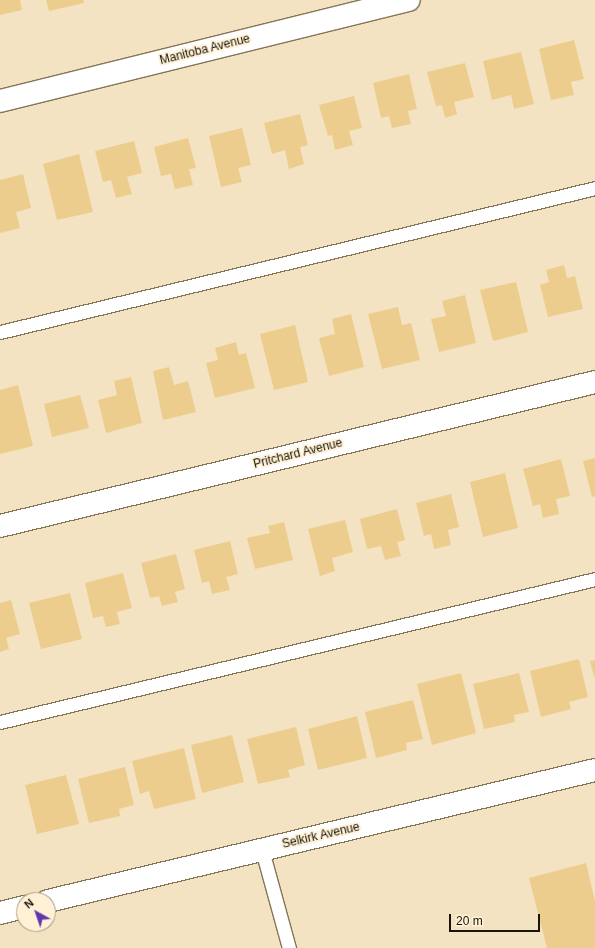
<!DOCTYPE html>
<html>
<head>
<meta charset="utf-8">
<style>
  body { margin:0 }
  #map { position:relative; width:595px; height:948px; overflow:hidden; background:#f4e3c2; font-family:Helvetica,sans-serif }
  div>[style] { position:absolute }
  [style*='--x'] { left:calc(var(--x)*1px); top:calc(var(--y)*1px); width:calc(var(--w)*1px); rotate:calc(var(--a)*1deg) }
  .building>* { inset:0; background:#eccd8d }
  .roads { filter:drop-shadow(1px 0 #847556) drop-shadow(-1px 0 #847556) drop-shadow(0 1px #847556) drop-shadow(0 -1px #847556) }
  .service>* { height:13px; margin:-6.5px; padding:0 6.5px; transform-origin:6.5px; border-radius:6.5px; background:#fff }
  .minor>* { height:22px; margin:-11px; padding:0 11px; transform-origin:11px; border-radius:11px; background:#fff }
  .tertiary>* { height:22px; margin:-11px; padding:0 11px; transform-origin:11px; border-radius:11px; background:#fff }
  span { translate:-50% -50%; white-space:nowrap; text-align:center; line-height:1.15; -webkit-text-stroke:3.5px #fef1d6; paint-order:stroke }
  .street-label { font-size:12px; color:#1a1408 }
  .north { position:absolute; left:16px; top:892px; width:40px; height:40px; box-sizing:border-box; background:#fef1d6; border:1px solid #a39984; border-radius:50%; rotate:320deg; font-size:11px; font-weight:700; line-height:16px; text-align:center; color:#1a1408 }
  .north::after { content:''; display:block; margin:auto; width:14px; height:18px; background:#6237ae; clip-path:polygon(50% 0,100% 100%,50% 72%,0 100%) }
  .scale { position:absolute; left:449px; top:914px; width:91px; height:18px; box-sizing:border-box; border:2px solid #1a1408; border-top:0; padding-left:5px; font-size:12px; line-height:14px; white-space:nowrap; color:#1a1408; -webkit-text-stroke:3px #fef1d6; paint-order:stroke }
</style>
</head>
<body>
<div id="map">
  <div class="building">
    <div style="clip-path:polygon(0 0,20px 0,22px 10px,0 15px)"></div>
    <div style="clip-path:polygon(46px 0,83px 0,84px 3px,49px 11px)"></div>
    <div style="clip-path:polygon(574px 40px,584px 79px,571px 82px,574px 95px,551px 100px,539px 49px)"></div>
    <div style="clip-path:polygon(521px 52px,534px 104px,514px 109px,511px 95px,492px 100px,483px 61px)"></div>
    <div style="clip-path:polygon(465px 63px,474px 97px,454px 102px,457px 114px,445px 118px,442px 105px,436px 106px,427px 72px)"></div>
    <div style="clip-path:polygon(409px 74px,417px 109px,408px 111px,411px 124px,392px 128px,389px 116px,381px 118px,373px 83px)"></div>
    <div style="clip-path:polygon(354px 96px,362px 128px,349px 131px,353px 145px,335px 150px,332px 135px,328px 136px,319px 105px)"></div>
    <div style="clip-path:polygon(300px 114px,308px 145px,300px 147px,304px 164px,289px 169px,285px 150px,272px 154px,264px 123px)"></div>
    <div style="clip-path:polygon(242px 128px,251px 165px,238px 168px,242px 182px,221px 187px,209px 136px)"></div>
    <div style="clip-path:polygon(188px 138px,196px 168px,189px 169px,193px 185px,175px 189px,171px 174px,161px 176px,154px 147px)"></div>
    <div style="clip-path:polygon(134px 141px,142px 173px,127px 177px,132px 194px,116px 198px,111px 180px,103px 182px,95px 151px)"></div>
    <div style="clip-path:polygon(79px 154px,93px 212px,57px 220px,43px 164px)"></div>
    <div style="clip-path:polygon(23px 174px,31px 208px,16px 212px,20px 228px,0 233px,0 180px)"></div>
    <div style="clip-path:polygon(564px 265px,567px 278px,575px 276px,583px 309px,548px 317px,540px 285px,549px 282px,546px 270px)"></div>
    <div style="clip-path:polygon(516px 282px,528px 332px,493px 341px,480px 290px)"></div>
    <div style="clip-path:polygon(465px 295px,476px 343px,439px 352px,431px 319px,446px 316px,442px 301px)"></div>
    <div style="clip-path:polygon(398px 307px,402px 325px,411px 323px,420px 360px,382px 369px,368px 314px)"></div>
    <div style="clip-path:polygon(351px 314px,364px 367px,329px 376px,319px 338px,335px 334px,332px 319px)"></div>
    <div style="clip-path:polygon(295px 325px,308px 382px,274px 390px,260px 334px)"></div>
    <div style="clip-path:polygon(236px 342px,239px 355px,246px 353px,255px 388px,215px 398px,206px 363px,218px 360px,215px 348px)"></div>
    <div style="clip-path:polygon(169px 367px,174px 385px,188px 381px,196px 412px,163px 420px,153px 371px)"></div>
    <div style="clip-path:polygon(131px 377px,142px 423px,106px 433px,98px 400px,117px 395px,114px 381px)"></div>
    <div style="clip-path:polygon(18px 385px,33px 446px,0 454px,0 390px)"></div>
    <div style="clip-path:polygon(80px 395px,89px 428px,52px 437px,44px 404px)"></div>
    <div style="clip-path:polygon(595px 458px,595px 496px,592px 497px,583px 461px)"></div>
    <div style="clip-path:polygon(561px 459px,570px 496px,556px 499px,559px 514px,543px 518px,540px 504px,533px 506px,523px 469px)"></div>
    <div style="clip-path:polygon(505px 473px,518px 528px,483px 537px,470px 482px)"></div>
    <div style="clip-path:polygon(451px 494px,459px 527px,448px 530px,451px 545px,434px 549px,431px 534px,424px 536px,416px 503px)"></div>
    <div style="clip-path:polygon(397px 509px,405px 540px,397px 542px,401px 556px,385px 560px,381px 546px,367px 549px,360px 519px)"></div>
    <div style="clip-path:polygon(345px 520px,353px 552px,332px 558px,335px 571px,320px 576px,308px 529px)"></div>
    <div style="clip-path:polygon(284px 522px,293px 560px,255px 569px,247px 538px,270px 533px,268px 526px)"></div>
    <div style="clip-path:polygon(230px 541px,238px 574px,226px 577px,230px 590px,212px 594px,209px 581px,202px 583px,194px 550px)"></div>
    <div style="clip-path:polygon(176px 554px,185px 589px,175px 592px,178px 602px,162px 606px,159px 596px,150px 598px,141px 563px)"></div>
    <div style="clip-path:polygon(123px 573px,132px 608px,117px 612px,120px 624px,106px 627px,103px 616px,93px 618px,85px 583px)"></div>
    <div style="clip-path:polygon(70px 593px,82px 639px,41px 649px,29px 603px)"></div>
    <div style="clip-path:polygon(11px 600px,20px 634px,6px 638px,9px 649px,0 652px,0 603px)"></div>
    <div style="clip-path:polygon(579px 659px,588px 697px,569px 702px,571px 709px,541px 717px,530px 671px)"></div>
    <div style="clip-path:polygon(595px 660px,595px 677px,594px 677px,590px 661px)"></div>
    <div style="clip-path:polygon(461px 673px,476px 733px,432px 745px,417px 684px)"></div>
    <div style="clip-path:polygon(519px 673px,529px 712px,514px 715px,515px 722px,484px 729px,473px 684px)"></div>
    <div style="clip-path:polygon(413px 700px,423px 739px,406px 743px,407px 750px,376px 758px,365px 712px)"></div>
    <div style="clip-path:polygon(357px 716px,367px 758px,318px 770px,308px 729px)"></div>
    <div style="clip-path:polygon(296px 727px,305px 765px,288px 770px,290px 777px,258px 784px,247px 739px)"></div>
    <div style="clip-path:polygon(232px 735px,244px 782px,202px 793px,191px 745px)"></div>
    <div style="clip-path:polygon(184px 748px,196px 799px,154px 809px,149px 791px,140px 794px,132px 761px)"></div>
    <div style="clip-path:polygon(125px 767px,134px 805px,119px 809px,120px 816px,89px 823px,78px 779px)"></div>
    <div style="clip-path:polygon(66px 775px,79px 824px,37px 834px,25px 785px)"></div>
    <div style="clip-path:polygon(586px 863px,595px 901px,595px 948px,547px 948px,529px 878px)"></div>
  </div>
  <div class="roads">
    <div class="service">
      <div style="--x:0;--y:332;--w:612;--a:-13.6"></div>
      <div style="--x:0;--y:722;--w:612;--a:-13.51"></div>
      <div style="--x:262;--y:850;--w:102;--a:74.6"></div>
    </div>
    <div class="minor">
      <div style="--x:0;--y:101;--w:421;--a:-13.9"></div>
      <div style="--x:0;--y:526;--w:612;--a:-13.6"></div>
    </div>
    <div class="tertiary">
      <div style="--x:48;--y:901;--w:562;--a:-13.47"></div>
      <div style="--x:0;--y:913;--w:25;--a:-14"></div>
    </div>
  </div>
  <div class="street-label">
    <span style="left:205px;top:50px;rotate:-14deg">Manitoba Avenue</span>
    <span style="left:298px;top:454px;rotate:-14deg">Pritchard Avenue</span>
    <span style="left:321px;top:836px;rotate:-13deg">Selkirk Avenue</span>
  </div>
  <div class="north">N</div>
  <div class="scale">20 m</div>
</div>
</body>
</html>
